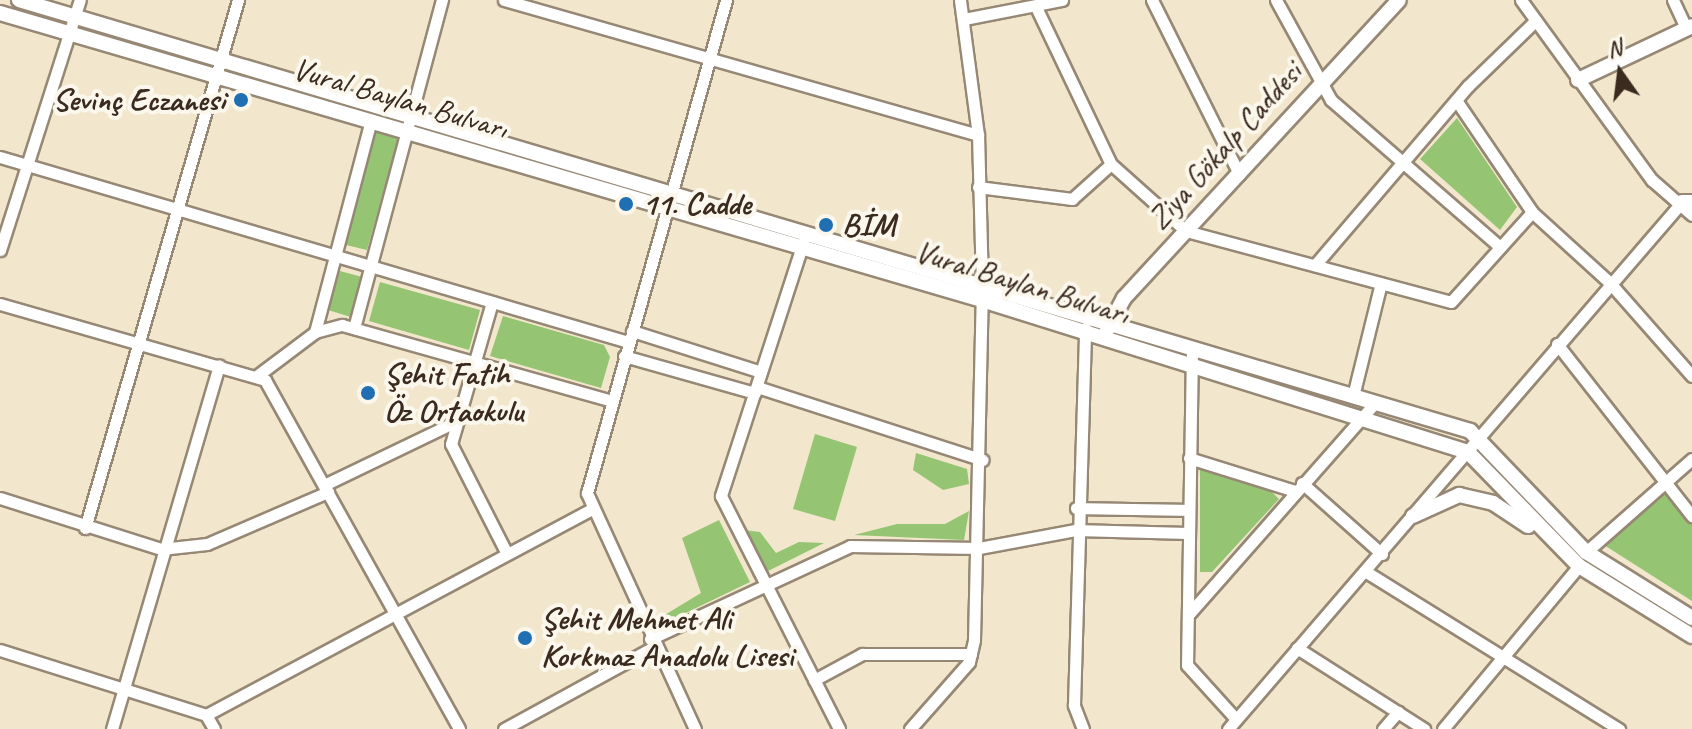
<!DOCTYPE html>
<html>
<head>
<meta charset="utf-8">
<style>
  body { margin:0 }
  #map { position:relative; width:1692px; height:729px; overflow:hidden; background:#f2e7cc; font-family:Caveat,sans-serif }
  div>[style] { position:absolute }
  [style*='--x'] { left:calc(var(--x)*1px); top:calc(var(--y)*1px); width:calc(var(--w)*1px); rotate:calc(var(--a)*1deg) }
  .green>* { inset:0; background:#95c473 }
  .roads { filter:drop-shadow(2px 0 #968875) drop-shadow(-2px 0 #968875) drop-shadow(0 2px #968875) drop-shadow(0 -2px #968875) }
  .street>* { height:11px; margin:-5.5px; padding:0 5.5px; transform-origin:5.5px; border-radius:5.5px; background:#fff }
  .secondary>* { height:14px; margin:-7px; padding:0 7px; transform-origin:7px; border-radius:7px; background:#fff }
  .dots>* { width:22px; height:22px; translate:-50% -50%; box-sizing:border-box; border:4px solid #fbf7ec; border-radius:50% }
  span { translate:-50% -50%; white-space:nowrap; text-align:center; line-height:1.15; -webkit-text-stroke:8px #fbf7ec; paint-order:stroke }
  .street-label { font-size:32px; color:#3b2a1e }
  .poi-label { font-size:32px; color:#3b2a1e; font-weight:700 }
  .right { translate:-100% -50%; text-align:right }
  .left { translate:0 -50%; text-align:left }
  .north { position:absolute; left:1580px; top:32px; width:80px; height:80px; -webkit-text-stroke:6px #fbf7ec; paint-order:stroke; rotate:346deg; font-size:22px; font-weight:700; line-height:32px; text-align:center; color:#3b2a1e }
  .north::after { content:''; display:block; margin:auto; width:28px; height:36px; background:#3b2a1e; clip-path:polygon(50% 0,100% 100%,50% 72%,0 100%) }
</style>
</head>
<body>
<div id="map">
  <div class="green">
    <div style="clip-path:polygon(1457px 118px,1517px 207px,1500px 230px,1420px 159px)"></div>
    <div style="clip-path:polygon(373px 130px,398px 139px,367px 250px,342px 244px)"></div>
    <div style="clip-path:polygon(340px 271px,366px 278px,354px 318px,328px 310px)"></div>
    <div style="clip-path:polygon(380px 282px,480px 310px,469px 350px,369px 321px)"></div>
    <div style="clip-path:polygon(503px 316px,604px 345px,610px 357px,601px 388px,490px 356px)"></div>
    <div style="clip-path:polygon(815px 434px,857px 447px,835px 521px,793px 509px)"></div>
    <div style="clip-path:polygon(916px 453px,967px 469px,969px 484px,943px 490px,913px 470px)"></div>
    <div style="clip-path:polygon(1200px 466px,1268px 488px,1279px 499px,1212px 572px,1200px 572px)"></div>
    <div style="clip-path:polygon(1666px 492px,1692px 524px,1692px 601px,1604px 545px)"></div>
    <div style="clip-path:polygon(969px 511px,964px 540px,854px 535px,897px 524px,945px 524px)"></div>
    <div style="clip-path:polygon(719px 520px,750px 582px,667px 622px,663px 616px,701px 593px,682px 538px)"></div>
    <div style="clip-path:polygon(744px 530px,760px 532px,776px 553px,799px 542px,824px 543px,766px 572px)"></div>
  </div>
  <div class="roads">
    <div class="street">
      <div style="--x:504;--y:0;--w:493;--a:15.9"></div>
      <div style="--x:1152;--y:0;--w:195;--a:63.4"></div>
      <div style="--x:1276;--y:0;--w:114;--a:61.2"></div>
      <div style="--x:1331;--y:100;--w:224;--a:41"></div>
      <div style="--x:1521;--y:0;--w:223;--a:54"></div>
      <div style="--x:1652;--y:180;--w:53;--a:41.2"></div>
      <div style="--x:1673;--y:0;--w:31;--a:65"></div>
      <div style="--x:1036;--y:7;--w:174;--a:64.5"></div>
      <div style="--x:964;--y:19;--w:100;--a:-11"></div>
      <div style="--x:1456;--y:100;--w:135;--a:55.8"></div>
      <div style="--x:1532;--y:212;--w:105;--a:42.3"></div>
      <div style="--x:1610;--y:283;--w:124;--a:48.6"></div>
      <div style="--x:0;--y:157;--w:655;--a:16.41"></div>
      <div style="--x:978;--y:187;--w:95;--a:7.3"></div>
      <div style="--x:1072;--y:199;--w:52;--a:-41.9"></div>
      <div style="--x:1111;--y:164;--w:101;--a:41.8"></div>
      <div style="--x:1186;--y:231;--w:274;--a:15"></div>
      <div style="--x:1451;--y:302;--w:121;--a:-48"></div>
      <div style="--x:803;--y:243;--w:266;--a:108"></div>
      <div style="--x:721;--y:496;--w:261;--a:63.1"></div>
      <div style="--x:0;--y:250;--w:262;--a:-72.3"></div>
      <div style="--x:1315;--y:265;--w:235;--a:-49.5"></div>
      <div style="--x:1468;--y:86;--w:92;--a:-44.1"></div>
      <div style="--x:492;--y:302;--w:148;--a:106.1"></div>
      <div style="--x:451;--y:444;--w:121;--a:63"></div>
      <div style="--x:0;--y:304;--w:276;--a:16"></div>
      <div style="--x:265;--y:380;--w:399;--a:60.9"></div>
      <div style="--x:354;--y:328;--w:340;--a:-75"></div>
      <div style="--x:632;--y:331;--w:135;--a:17.6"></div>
      <div style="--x:315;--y:332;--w:28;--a:-15"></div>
      <div style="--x:342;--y:325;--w:277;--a:15.7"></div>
      <div style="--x:1557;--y:344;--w:219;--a:51.9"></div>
      <div style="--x:1192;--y:349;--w:316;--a:90.9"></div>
      <div style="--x:1187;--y:665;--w:73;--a:47.8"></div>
      <div style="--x:624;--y:356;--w:136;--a:15.8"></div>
      <div style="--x:258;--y:375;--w:71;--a:-37"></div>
      <div style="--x:315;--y:332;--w:219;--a:-75.2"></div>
      <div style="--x:757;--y:387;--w:237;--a:17.9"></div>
      <div style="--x:1353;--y:396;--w:116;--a:-76.1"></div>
      <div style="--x:1189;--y:458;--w:111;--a:17.3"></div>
      <div style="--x:1302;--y:483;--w:107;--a:41.6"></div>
      <div style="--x:324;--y:485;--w:145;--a:-25.7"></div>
      <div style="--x:0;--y:498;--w:169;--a:17.6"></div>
      <div style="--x:161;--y:549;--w:46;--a:-6.2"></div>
      <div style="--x:207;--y:544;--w:132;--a:-23.3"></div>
      <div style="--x:1076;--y:508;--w:112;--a:1"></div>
      <div style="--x:85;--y:528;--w:550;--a:-73.84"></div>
      <div style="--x:1586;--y:552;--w:141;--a:-41.3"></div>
      <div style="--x:1368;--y:573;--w:296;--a:31.9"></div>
      <div style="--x:1188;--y:615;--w:283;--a:-48.6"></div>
      <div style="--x:650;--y:639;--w:221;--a:-24.9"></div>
      <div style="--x:850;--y:546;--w:129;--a:0.9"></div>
      <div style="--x:979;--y:548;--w:98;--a:-10.6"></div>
      <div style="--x:1075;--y:530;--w:113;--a:1.5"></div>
      <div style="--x:1297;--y:648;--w:151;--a:32.5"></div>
      <div style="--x:0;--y:650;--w:216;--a:17.5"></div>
      <div style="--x:206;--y:715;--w:435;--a:-28.1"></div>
      <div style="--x:814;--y:680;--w:55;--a:-28.4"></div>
      <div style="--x:862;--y:654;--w:109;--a:0"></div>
      <div style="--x:206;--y:715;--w:16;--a:60"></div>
      <div style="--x:112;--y:729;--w:379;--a:-73.6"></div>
      <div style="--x:504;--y:729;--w:171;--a:-28.7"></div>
      <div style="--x:695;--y:729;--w:260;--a:-114.6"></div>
      <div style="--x:587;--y:493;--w:512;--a:-74.25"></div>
      <div style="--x:910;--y:729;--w:89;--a:-48.6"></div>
      <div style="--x:969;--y:662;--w:23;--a:-77"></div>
      <div style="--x:974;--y:640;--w:354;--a:-88.7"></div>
      <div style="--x:982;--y:286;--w:151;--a:-91.5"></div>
      <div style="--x:978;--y:135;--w:136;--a:-97.6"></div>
      <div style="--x:1083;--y:729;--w:26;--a:-111"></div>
      <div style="--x:1074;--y:705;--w:377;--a:-88.3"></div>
      <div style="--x:1228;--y:729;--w:696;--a:-49.26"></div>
      <div style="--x:1383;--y:729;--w:23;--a:-49"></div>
      <div style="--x:1443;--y:729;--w:212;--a:-50.2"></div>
    </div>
    <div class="secondary">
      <div style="--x:19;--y:0;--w:1514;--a:16.54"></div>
      <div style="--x:1470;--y:431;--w:168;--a:46.2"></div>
      <div style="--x:1586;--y:552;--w:125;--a:31.9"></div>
      <div style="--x:0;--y:13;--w:1023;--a:16.29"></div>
      <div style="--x:982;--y:300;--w:509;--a:17.37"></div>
      <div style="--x:1468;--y:452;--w:159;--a:45.8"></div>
      <div style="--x:1579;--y:566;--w:133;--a:31.8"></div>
      <div style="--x:1578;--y:80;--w:126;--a:-25.3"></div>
      <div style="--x:1682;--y:202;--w:10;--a:0"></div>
      <div style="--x:1107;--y:330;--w:36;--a:-62"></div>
      <div style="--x:1124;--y:298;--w:405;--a:-47.3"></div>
      <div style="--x:1413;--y:516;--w:51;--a:-24.5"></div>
      <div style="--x:1459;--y:495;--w:35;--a:13"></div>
      <div style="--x:1493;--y:503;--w:42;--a:33.3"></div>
    </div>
  </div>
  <div class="dots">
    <div style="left:241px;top:100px;background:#1f6fb2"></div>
    <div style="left:626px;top:204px;background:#1f6fb2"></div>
    <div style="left:826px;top:225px;background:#1f6fb2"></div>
    <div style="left:368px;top:393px;background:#1f6fb2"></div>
    <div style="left:525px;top:638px;background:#1f6fb2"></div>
  </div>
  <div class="street-label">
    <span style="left:400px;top:99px;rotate:16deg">Vural Baylan Bulvarı</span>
    <span style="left:1225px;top:146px;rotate:-48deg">Ziya Gökalp Caddesi</span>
    <span style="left:1022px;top:283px;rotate:17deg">Vural Baylan Bulvarı</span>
  </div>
  <div class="poi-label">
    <span class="right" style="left:225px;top:100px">Sevinç Eczanesi</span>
    <span class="left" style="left:642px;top:204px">11. Cadde</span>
    <span class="left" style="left:842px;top:225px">BİM</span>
    <span class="left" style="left:384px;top:393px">Şehit Fatih<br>Öz Ortaokulu</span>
    <span class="left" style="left:541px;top:638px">Şehit Mehmet Ali<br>Korkmaz Anadolu Lisesi</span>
  </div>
  <div class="north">N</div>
</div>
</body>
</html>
